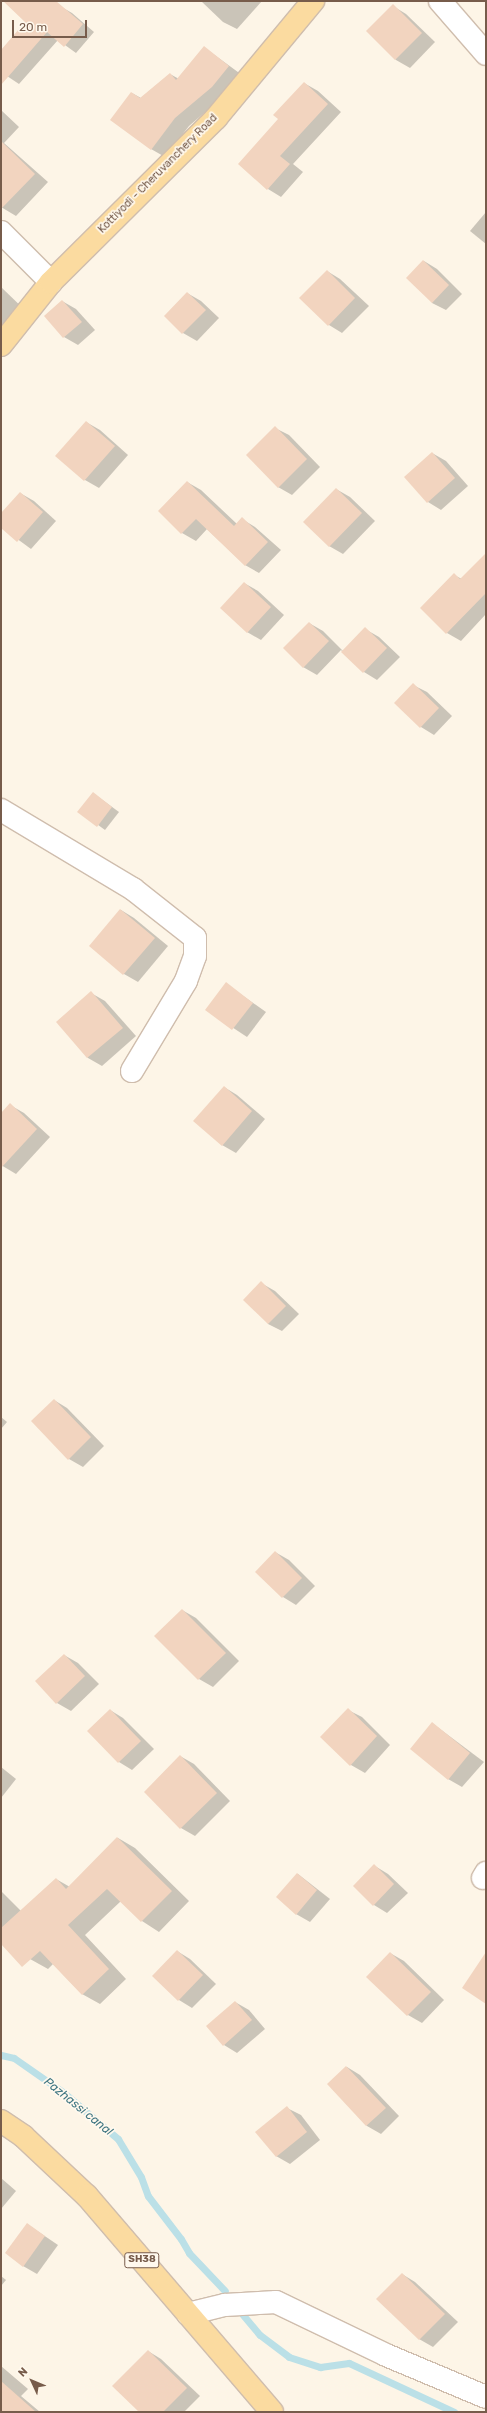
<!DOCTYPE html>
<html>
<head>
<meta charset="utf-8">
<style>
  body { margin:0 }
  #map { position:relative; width:487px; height:2413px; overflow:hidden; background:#fdf5e7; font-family:Rubik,sans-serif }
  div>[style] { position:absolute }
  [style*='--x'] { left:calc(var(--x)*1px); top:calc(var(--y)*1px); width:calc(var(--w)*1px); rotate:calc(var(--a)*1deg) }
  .shadow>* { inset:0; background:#0003 }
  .stream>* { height:7px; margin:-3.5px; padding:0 3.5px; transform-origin:3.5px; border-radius:3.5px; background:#bbe0e7 }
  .building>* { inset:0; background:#f2d4bf }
  .roads { filter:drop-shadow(1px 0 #cfbdad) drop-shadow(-1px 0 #cfbdad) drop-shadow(0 1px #cfbdad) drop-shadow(0 -1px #cfbdad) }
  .minor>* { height:22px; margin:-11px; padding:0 11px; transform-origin:11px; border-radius:11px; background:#fff }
  .major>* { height:22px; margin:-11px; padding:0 11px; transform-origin:11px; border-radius:11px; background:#fbdba0 }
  span { translate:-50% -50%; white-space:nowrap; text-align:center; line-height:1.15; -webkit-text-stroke:3.5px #fff9ee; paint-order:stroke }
  .shield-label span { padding:1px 3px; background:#fff9ee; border:1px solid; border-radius:3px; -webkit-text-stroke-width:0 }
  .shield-label { font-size:10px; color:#775c4b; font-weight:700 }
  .street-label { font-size:11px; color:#775c4b }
  .water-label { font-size:12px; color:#417783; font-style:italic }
  .frame { position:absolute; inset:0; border:2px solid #775c4b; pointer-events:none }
  .north { position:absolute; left:12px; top:2361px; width:40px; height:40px; -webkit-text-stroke:3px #fff9ee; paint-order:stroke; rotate:314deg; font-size:11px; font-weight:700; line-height:16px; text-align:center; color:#775c4b }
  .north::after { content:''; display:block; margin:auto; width:14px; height:18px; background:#775c4b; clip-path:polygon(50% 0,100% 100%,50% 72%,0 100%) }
  .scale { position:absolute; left:12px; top:20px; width:75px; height:18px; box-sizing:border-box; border:2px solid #775c4b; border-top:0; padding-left:5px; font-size:12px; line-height:14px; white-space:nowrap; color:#775c4b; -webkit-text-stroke:3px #fff9ee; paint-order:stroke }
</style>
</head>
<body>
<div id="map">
  <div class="shadow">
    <div style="clip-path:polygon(4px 1px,51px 1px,72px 13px,94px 32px,76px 53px,58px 40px,19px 84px,1px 72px,1px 51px,27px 22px)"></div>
    <div style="clip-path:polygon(201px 1px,262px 1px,237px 29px,223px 22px)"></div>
    <div style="clip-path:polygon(393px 6px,406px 14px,435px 42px,410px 68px,396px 60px,368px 31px)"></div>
    <div style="clip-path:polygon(205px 48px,242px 75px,226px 94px,189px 126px,165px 157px,151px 149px,132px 93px,141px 98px,170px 74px,179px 79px)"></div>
    <div style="clip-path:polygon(304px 83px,318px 91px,341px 112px,293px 164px,303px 172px,281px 197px,268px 189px,279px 119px)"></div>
    <div style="clip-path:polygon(1px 110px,19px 127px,4px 143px,48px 182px,16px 216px,1px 207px)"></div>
    <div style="clip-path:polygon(486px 212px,486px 244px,470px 231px)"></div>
    <div style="clip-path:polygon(424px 261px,437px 269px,462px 294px,446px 310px,432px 303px)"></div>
    <div style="clip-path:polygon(327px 271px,340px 279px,369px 306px,342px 333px,329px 325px,301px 298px)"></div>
    <div style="clip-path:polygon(1px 287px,29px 314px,1px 334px)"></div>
    <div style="clip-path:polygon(187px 293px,201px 301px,219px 318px,197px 341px,183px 333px,165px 316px)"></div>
    <div style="clip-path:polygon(62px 301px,76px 309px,95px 330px,78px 345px,64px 337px,45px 316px)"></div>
    <div style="clip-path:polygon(86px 422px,100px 430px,128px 455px,99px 488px,85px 480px,57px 456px)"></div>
    <div style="clip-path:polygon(275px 428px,289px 435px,320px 467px,292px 495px,278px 487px)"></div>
    <div style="clip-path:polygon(432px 453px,446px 461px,468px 486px,441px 510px,428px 502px)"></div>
    <div style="clip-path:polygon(187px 482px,201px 490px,237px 524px,242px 519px,255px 527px,281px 550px,259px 573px,245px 565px,207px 529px,196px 541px,182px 533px,159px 511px)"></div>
    <div style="clip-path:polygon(336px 489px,350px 497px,375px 521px,343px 554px,329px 546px)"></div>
    <div style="clip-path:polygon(20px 493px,34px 501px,56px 521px,31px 549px,1px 527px,1px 515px)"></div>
    <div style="clip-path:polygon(486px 554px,486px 614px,461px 641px,447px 633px,454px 575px,462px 579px)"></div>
    <div style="clip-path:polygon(244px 583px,258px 591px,284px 615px,261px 640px,247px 632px)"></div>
    <div style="clip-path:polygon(309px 623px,323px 631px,343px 651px,365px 629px,379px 637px,400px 657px,377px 680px,364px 672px,341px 650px,317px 675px,303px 667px)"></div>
    <div style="clip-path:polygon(413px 685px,427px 692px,452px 716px,434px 735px,421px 727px)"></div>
    <div style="clip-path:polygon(93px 793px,119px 812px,105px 830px,79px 811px)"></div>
    <div style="clip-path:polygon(121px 910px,134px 918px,168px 946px,138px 982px,124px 974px,90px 946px)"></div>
    <div style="clip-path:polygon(226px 984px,266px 1012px,247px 1037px,206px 1010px)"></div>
    <div style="clip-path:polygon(91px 993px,105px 1001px,136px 1036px,102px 1066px,88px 1058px,57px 1022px)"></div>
    <div style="clip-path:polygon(224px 1087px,237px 1095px,265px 1119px,236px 1153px,222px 1145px)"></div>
    <div style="clip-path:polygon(10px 1105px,24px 1113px,50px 1137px,16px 1174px,1px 1165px,1px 1115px)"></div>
    <div style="clip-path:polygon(261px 1283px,275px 1291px,299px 1314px,282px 1331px,268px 1324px)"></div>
    <div style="clip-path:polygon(54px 1400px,67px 1408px,104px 1446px,83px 1467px,69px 1459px)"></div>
    <div style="clip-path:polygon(1px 1417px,7px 1422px,1px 1429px)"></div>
    <div style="clip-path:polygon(275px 1552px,289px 1560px,315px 1586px,296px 1605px,283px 1597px)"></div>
    <div style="clip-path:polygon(182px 1610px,196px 1618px,239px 1661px,213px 1687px,199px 1679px,156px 1636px)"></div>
    <div style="clip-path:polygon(64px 1655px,78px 1663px,99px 1684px,71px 1711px,57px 1703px)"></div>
    <div style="clip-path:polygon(110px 1710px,123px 1718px,154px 1749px,132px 1770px,119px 1762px,88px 1731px)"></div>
    <div style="clip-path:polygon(348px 1710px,362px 1717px,390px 1745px,365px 1773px,351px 1765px)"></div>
    <div style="clip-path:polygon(432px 1723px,484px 1762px,462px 1787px,448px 1779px)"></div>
    <div style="clip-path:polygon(180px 1756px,194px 1764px,230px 1801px,195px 1836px,181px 1828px,145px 1792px)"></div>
    <div style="clip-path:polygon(1px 1767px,16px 1779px,1px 1798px)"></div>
    <div style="clip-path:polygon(118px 1838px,135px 1848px,189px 1901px,159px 1932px,142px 1921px,121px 1901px,85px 1935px,126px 1979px,100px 2004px,82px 1994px,53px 1964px,48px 1969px,30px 1959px,1px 1929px,1px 1891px,21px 1911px,56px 1879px,70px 1887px)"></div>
    <div style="clip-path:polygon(375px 1866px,388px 1874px,408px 1893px,387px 1913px,374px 1905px)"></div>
    <div style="clip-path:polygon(298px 1874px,330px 1899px,310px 1922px,296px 1914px)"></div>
    <div style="clip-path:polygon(177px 1951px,190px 1959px,216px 1984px,192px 2008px,179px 2000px,153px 1976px)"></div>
    <div style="clip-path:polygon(390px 1953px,404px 1961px,444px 2000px,422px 2023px,408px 2015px,368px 1977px)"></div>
    <div style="clip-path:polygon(235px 2002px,249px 2010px,265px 2029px,237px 2053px,224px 2045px)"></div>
    <div style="clip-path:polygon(347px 2067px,360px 2075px,399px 2116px,381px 2134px,367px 2126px,328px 2084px)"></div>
    <div style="clip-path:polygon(287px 2108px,301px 2115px,320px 2140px,290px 2164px,276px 2156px)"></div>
    <div style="clip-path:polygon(1px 2178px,16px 2191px,1px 2209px)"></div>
    <div style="clip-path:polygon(27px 2224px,58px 2245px,37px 2274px,23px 2266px)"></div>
    <div style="clip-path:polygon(402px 2274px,415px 2282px,458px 2322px,433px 2347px,419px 2339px)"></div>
    <div style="clip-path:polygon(1px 2276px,6px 2280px,1px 2286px)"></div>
    <div style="clip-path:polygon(148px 2351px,161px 2359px,200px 2396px,184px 2412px,140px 2412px)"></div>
    <div style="clip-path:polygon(1px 2366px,28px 2389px,21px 2396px,40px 2412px,1px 2412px)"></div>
  </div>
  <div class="stream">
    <div style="--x:1;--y:2055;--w:13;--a:13"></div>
    <div style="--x:14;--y:2058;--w:61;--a:35"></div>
    <div style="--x:64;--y:2093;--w:71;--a:40.4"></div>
    <div style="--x:118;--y:2139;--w:44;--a:58.8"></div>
    <div style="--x:141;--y:2177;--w:20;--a:70"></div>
    <div style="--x:148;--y:2196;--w:54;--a:52.5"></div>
    <div style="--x:181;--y:2239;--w:16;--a:60"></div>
    <div style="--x:189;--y:2253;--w:52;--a:46.5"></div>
    <div style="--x:243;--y:2315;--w:26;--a:50"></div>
    <div style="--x:260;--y:2335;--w:36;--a:37"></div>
    <div style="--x:289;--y:2357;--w:33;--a:18"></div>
    <div style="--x:320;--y:2367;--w:29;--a:-8"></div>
    <div style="--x:349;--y:2363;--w:116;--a:25"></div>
  </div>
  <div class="building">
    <div style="clip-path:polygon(3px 1px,56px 1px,83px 24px,64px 47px,47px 32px,1px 85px,1px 50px,25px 22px)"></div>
    <div style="clip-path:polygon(393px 4px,422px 33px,395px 60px,366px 31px)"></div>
    <div style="clip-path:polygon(204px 46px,229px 66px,212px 87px,175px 118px,151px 150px,110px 120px,131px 92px,140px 98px,170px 73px,176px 80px)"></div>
    <div style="clip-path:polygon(304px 82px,328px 104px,280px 156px,290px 164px,267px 190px,238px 164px,278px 119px,273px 115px)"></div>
    <div style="clip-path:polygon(1px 141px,35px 174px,1px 209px)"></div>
    <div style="clip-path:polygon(423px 260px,449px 285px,432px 303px,406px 278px)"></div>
    <div style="clip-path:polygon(327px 270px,355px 298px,328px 326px,299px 298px)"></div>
    <div style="clip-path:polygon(187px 292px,206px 310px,182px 334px,164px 316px)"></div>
    <div style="clip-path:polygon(62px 300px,82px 322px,63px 338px,44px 316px)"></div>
    <div style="clip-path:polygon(86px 421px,115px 446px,84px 481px,55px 456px)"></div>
    <div style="clip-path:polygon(275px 426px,307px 459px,278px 488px,246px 455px)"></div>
    <div style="clip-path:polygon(432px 452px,455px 478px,427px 503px,404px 477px)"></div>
    <div style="clip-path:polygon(187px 481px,234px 526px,242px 517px,268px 542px,245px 566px,196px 519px,181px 534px,158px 511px)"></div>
    <div style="clip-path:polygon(336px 488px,362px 513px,329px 547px,303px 522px)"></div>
    <div style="clip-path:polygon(20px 492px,43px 512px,17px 542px,1px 528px,1px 513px)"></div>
    <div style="clip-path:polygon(486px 553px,486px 593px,446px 634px,420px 608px,454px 573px,460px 579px)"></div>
    <div style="clip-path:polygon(244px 582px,271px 607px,247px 633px,220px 608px)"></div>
    <div style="clip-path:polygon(309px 622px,329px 641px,303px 668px,283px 648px)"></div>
    <div style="clip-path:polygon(365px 627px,387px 648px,363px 673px,341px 652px)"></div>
    <div style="clip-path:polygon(413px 683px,439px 708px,420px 728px,394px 703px)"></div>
    <div style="clip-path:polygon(93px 792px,112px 807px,97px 827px,77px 812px)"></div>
    <div style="clip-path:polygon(120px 909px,155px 938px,123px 975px,89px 946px)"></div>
    <div style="clip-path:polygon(226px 982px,253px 1003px,232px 1030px,205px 1010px)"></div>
    <div style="clip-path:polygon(91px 991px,123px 1028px,87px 1058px,56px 1022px)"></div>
    <div style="clip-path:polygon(224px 1086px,252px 1111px,222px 1146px,193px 1121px)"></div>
    <div style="clip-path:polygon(10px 1103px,37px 1129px,1px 1168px,1px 1113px)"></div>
    <div style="clip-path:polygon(261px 1281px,286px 1306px,268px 1324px,243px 1300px)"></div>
    <div style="clip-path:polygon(54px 1399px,91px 1437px,68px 1460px,31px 1421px)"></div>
    <div style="clip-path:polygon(275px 1551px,302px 1578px,282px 1598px,255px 1572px)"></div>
    <div style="clip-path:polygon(182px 1609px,226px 1653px,198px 1680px,154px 1636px)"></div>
    <div style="clip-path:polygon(64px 1654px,85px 1676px,56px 1704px,35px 1681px)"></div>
    <div style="clip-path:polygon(348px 1708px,377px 1736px,350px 1766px,320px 1737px)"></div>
    <div style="clip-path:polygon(110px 1709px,141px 1741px,118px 1763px,87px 1731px)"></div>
    <div style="clip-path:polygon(432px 1722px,470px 1753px,448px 1780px,410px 1749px)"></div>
    <div style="clip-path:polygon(180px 1755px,217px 1793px,180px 1829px,144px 1792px)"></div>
    <div style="clip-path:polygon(117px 1837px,172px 1891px,141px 1922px,107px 1889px,68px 1925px,109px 1969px,82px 1995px,40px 1951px,22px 1967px,1px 1944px,1px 1928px,56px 1878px,66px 1889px)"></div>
    <div style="clip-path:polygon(374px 1864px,394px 1884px,373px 1906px,353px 1886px)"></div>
    <div style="clip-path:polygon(297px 1873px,317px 1890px,296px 1915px,276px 1897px)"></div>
    <div style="clip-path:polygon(177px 1950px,203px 1975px,178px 2001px,152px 1976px)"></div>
    <div style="clip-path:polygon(390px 1952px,431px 1992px,407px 2016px,366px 1977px)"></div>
    <div style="clip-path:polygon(486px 1952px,486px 2004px,462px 1988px)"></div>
    <div style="clip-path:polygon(235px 2001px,252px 2020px,223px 2046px,206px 2026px)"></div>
    <div style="clip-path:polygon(346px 2066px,386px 2108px,366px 2126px,327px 2084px)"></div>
    <div style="clip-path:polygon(287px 2106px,307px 2132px,276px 2157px,255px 2132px)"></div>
    <div style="clip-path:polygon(27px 2223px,45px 2236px,23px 2267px,5px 2253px)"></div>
    <div style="clip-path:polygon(402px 2273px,445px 2314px,419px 2340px,376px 2299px)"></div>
    <div style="clip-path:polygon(148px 2350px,187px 2388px,163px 2412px,139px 2412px,112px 2386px)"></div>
    <div style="clip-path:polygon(1px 2381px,36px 2412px,1px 2412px)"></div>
  </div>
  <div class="roads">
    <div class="minor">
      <div style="--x:440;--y:1;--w:70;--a:49"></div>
      <div style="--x:1;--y:232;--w:71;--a:45"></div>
      <div style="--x:1;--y:810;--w:154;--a:30.9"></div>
      <div style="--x:133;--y:889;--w:79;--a:38.3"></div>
      <div style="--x:195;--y:938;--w:18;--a:90"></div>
      <div style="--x:195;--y:956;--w:27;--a:110"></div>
      <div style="--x:186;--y:981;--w:105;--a:121"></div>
      <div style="--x:483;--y:1878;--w:6;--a:-59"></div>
      <div style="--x:188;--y:2314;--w:38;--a:-14"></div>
      <div style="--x:225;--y:2305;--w:51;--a:-3.4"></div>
      <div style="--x:276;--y:2302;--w:122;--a:25.7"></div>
      <div style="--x:386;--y:2355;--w:108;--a:22.8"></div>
    </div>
    <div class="major">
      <div style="--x:1;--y:345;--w:80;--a:-51.6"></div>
      <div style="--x:51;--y:282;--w:233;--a:-44.8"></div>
      <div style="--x:216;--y:118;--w:152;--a:-50.3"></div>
      <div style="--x:1;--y:2121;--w:27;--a:34"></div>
      <div style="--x:23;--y:2136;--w:88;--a:43.2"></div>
      <div style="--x:87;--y:2196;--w:284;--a:49.4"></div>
    </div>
  </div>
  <div class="shield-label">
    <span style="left:142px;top:2260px">SH38</span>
  </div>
  <div class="street-label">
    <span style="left:158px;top:174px;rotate:-45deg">Kottiyodi - Cheruvanchery Road</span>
  </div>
  <div class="water-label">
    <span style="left:78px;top:2107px;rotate:39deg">Pazhassi canal</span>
  </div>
  <div class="frame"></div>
  <div class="north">N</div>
  <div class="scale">20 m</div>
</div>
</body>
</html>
